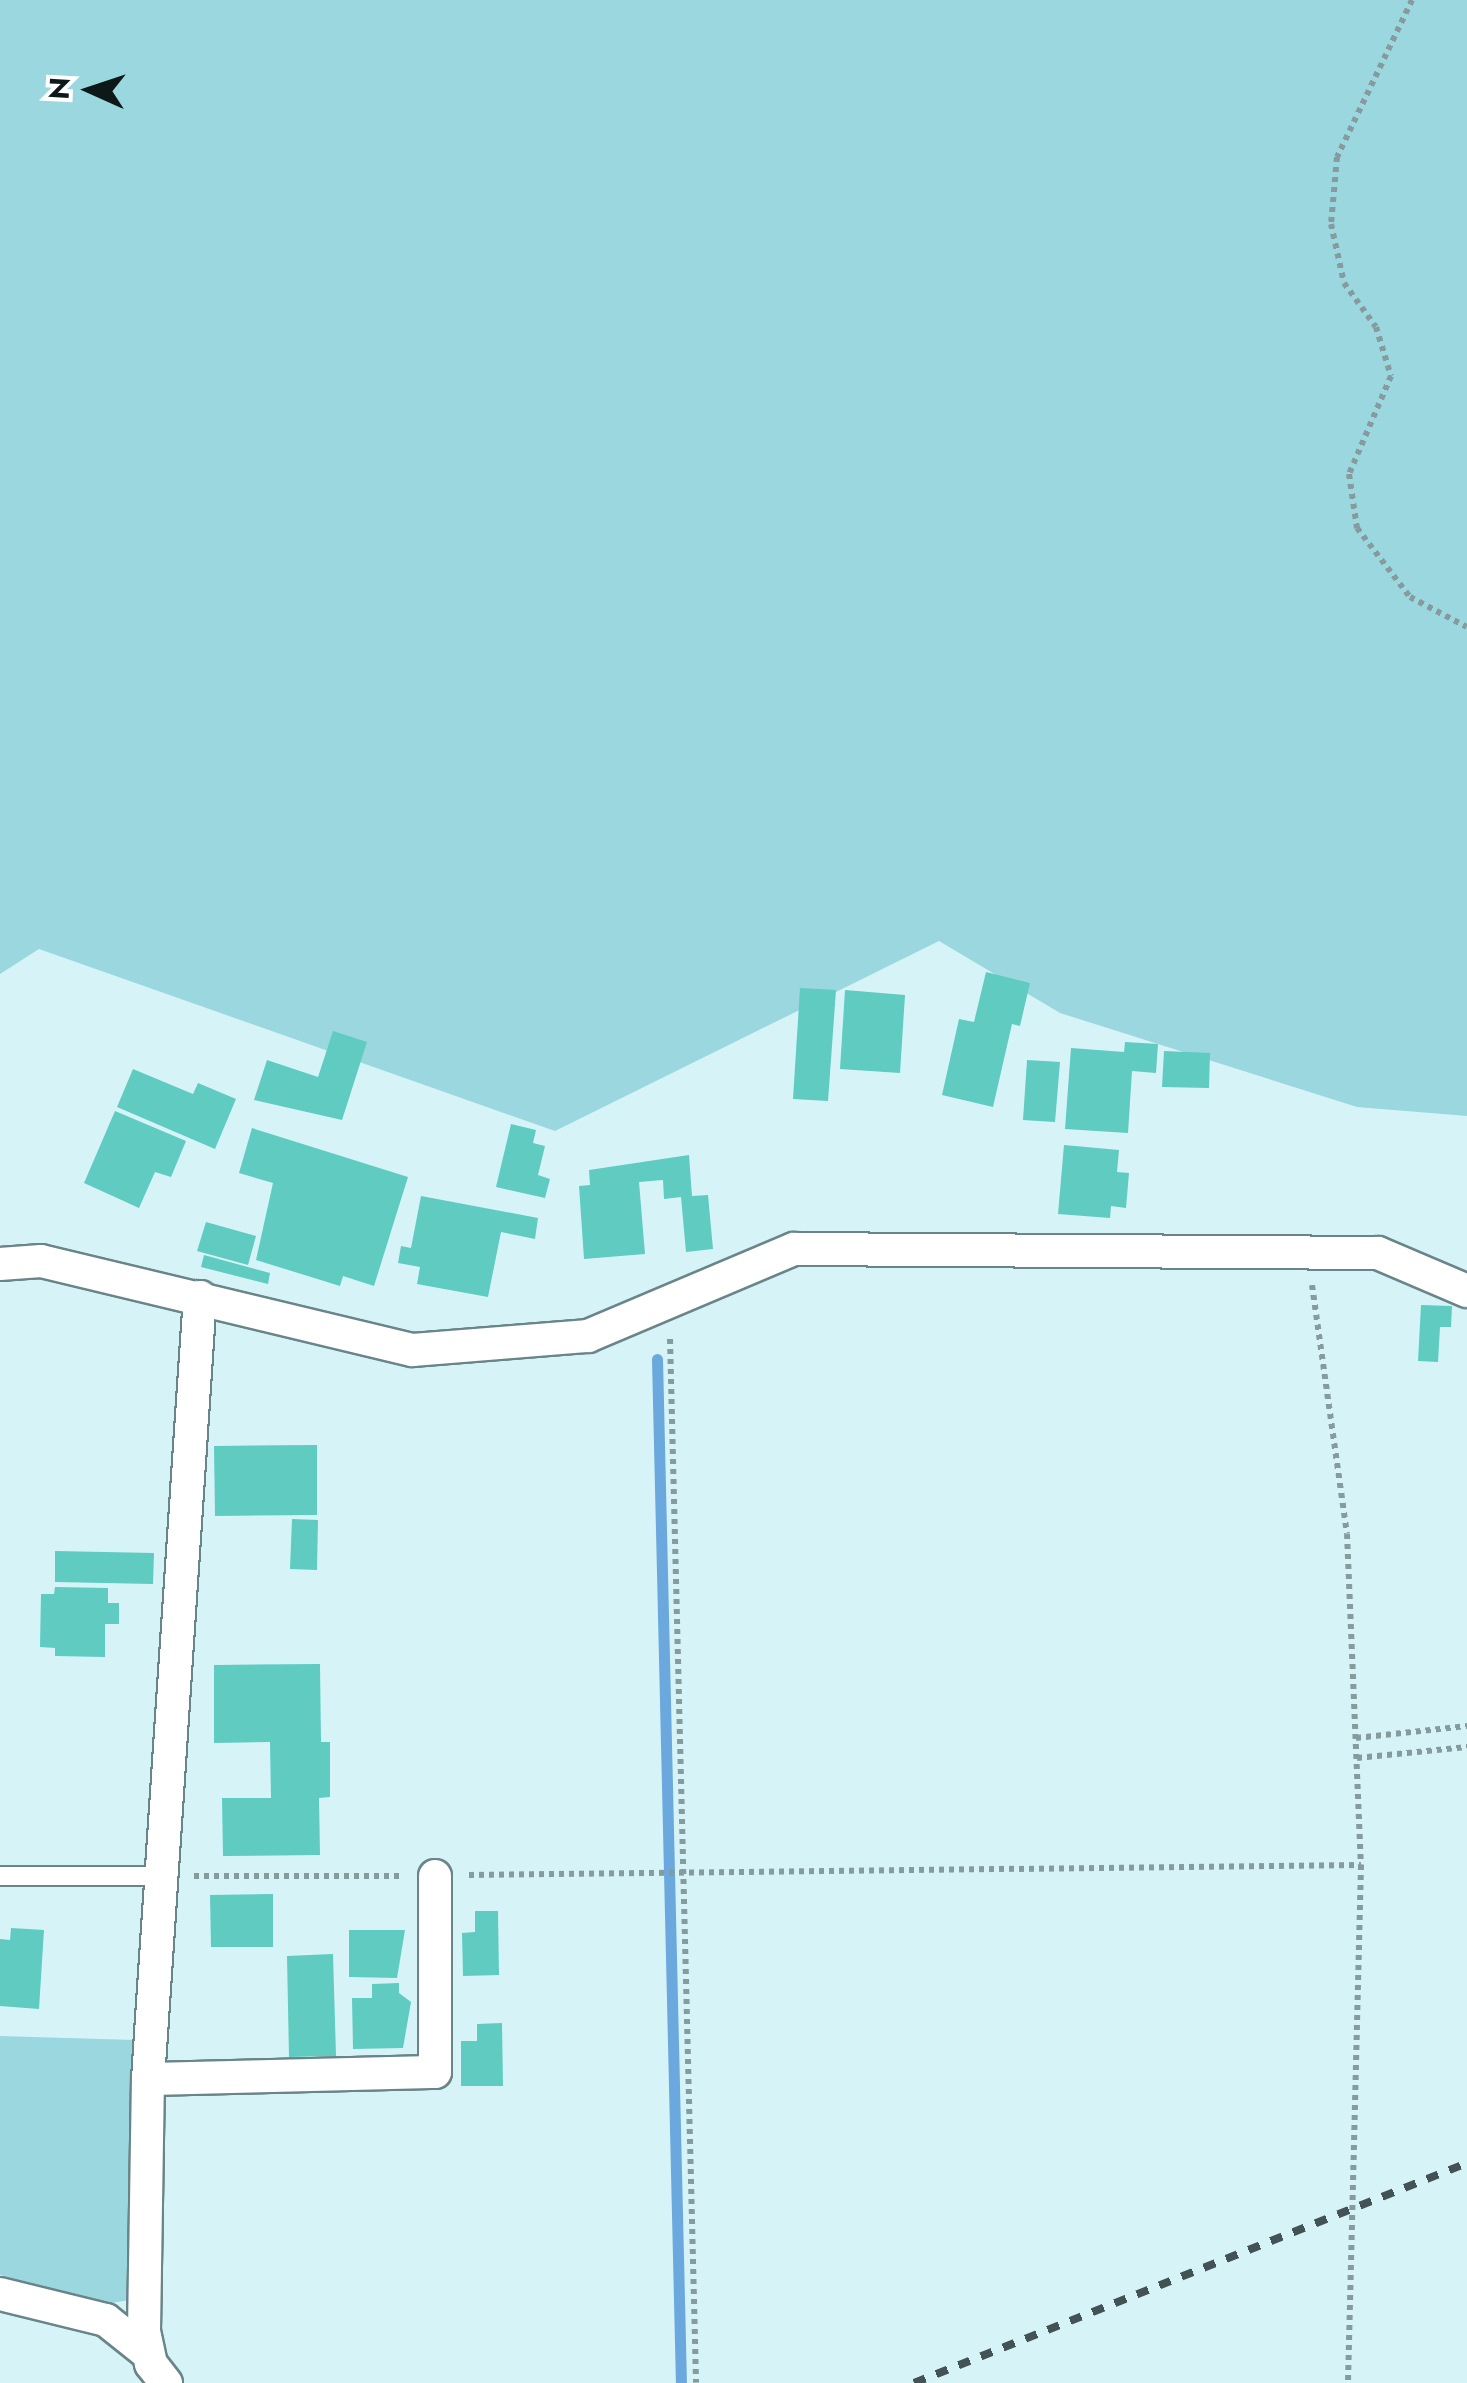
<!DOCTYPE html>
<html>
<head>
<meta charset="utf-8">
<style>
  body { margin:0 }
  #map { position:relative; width:1467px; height:2383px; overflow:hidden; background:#d6f4f8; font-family:Jost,sans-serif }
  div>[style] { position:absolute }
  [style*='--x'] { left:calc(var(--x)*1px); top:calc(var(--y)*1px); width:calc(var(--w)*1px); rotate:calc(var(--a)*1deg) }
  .green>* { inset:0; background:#9bd7df }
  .stream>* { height:11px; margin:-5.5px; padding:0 5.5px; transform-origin:5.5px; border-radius:5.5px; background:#6aa8dd }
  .building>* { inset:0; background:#5fcbc1 }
  .path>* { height:6px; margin-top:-3px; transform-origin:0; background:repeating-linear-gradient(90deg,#859b9e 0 5px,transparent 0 10px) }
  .roads { filter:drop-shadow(2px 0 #6a8589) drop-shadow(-2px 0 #6a8589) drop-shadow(0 2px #6a8589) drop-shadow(0 -2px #6a8589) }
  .lane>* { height:18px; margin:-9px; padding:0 9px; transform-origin:9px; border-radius:9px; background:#fff }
  .street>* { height:32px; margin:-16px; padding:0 16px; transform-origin:16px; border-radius:16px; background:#fff }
  .rail>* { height:8px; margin-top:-4px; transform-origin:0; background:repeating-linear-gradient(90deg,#435355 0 12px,transparent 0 24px) }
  span { translate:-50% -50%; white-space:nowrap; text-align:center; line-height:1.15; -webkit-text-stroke:10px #fff; paint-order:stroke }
  .north { position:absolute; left:40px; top:40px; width:100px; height:100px; -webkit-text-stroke:8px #fff; paint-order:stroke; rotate:273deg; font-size:28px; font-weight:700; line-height:40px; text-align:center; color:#0d1819 }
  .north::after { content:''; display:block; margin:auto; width:35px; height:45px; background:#0d1819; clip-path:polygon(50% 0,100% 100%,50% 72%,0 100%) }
</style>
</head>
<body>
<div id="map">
  <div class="green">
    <div style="clip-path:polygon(0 0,1467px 0,1467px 1116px,1357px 1107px,1060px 1013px,939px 941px,555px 1131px,39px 949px,0 974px)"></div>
    <div style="clip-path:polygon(0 2036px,135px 2040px,129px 2300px,106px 2304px,0 2275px)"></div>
  </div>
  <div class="stream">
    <div style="--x:657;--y:1359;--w:1024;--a:88.66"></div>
  </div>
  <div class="building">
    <div style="clip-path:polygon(986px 972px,1030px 983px,1020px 1026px,1012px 1024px,993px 1107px,942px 1095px,959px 1019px,974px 1022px)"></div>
    <div style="clip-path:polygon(800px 988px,836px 990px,828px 1101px,793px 1099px)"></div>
    <div style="clip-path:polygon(845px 990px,905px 995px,900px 1073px,840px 1069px)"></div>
    <div style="clip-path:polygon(333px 1031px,367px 1042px,342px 1120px,254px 1100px,267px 1060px,318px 1077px)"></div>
    <div style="clip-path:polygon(1125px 1042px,1158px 1044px,1156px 1073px,1132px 1071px,1128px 1133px,1065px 1129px,1071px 1048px,1124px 1052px)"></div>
    <div style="clip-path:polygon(1164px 1051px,1210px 1053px,1209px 1088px,1162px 1087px)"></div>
    <div style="clip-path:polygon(1027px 1060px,1060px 1062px,1055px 1122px,1023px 1120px)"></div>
    <div style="clip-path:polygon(133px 1069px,193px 1094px,198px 1083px,236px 1099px,215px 1149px,117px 1107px)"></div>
    <div style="clip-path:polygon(115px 1111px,186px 1141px,171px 1177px,155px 1172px,139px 1208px,84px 1183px)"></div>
    <div style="clip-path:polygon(511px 1124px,536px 1130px,533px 1143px,545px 1146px,538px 1175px,550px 1179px,545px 1198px,496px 1187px)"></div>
    <div style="clip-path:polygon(252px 1128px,408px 1177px,374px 1286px,343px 1276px,340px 1286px,256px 1260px,273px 1183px,239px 1173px)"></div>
    <div style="clip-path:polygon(1064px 1145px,1119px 1150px,1117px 1172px,1129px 1173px,1126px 1208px,1111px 1206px,1110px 1218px,1058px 1214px)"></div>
    <div style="clip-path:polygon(689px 1155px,692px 1196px,708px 1195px,713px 1249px,686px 1252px,681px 1197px,664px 1199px,663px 1180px,639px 1182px,645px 1254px,584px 1259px,579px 1186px,590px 1185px,589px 1170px)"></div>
    <div style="clip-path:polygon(421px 1196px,538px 1218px,535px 1239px,501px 1232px,488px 1297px,417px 1284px,420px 1267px,398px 1263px,401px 1246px,411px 1248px)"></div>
    <div style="clip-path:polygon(206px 1222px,256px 1236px,248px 1265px,197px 1251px)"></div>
    <div style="clip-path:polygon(204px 1255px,270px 1273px,268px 1284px,201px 1267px)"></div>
    <div style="clip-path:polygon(1421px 1305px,1452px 1306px,1451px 1327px,1440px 1327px,1438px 1362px,1418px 1361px)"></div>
    <div style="clip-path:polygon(317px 1445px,317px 1515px,215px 1516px,214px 1446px)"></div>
    <div style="clip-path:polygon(292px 1519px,318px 1520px,317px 1570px,290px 1569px)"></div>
    <div style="clip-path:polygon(55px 1551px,154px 1553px,153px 1584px,55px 1582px)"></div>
    <div style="clip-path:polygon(55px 1587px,108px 1588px,108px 1603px,119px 1603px,119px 1624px,105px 1624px,105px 1657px,55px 1656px,55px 1648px,40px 1647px,41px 1594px,54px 1594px)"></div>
    <div style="clip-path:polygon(320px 1664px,321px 1742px,330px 1742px,330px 1797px,319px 1798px,320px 1855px,223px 1856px,222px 1798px,271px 1798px,270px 1742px,214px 1743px,214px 1665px)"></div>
    <div style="clip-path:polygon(273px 1894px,273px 1947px,211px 1947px,210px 1895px)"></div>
    <div style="clip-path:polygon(475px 1911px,498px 1911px,499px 1975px,463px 1976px,462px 1933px,475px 1932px)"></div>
    <div style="clip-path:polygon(11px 1928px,44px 1930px,39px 2009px,0 2006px,0 1939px,10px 1940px)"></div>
    <div style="clip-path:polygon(349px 1930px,405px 1930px,397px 1978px,349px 1977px)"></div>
    <div style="clip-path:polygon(333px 1954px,336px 2056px,289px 2057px,287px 1956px)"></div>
    <div style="clip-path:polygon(399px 1983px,399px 1993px,411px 2002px,403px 2048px,353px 2049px,352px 1998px,372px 1998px,372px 1984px)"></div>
    <div style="clip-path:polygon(502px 2023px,503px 2086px,461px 2086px,461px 2041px,477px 2041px,477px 2024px)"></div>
  </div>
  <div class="path">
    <div style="--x:1412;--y:0;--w:174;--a:115.5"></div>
    <div style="--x:1337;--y:157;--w:67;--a:95.1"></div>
    <div style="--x:1331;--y:224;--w:60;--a:77.6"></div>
    <div style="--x:1344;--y:283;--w:54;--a:54"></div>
    <div style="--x:1376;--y:327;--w:51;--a:73"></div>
    <div style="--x:1391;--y:376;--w:107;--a:113.2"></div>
    <div style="--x:1349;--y:474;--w:55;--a:81.6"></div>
    <div style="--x:1357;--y:528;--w:87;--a:52.5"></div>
    <div style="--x:1410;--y:597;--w:64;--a:27.8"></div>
    <div style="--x:1312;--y:1285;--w:251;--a:82"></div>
    <div style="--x:1347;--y:1534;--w:331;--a:87.6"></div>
    <div style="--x:1361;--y:1865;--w:518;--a:91.44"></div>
    <div style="--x:670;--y:1339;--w:1044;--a:88.57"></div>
    <div style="--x:1356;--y:1738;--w:112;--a:-6.2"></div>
    <div style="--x:1357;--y:1758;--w:111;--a:-5.7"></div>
    <div style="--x:469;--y:1875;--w:892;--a:-0.64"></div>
    <div style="--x:194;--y:1876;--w:207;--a:0"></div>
  </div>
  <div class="roads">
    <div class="lane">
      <div style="--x:0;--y:1876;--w:157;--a:0"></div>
    </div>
    <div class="street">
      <div style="--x:0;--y:1264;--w:41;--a:-4.2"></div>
      <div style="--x:41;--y:1261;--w:382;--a:13.5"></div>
      <div style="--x:413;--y:1350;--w:176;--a:-4.6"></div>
      <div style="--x:588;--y:1336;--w:224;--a:-22.9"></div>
      <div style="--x:794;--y:1249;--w:584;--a:0.39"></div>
      <div style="--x:1378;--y:1253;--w:97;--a:23.1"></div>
      <div style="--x:148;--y:2079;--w:287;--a:-1.4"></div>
      <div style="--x:435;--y:2072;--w:196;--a:-90"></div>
      <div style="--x:0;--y:2294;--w:109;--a:13.8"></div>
      <div style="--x:106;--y:2320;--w:51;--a:38.7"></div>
      <div style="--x:166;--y:2383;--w:24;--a:-128"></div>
      <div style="--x:151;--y:2364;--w:34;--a:-102"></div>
      <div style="--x:144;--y:2331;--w:252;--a:-89.1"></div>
      <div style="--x:148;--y:2079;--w:784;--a:-86.2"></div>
    </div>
  </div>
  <div class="rail">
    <div style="--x:914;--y:2383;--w:595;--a:-21.69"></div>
  </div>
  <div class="north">N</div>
</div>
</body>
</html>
